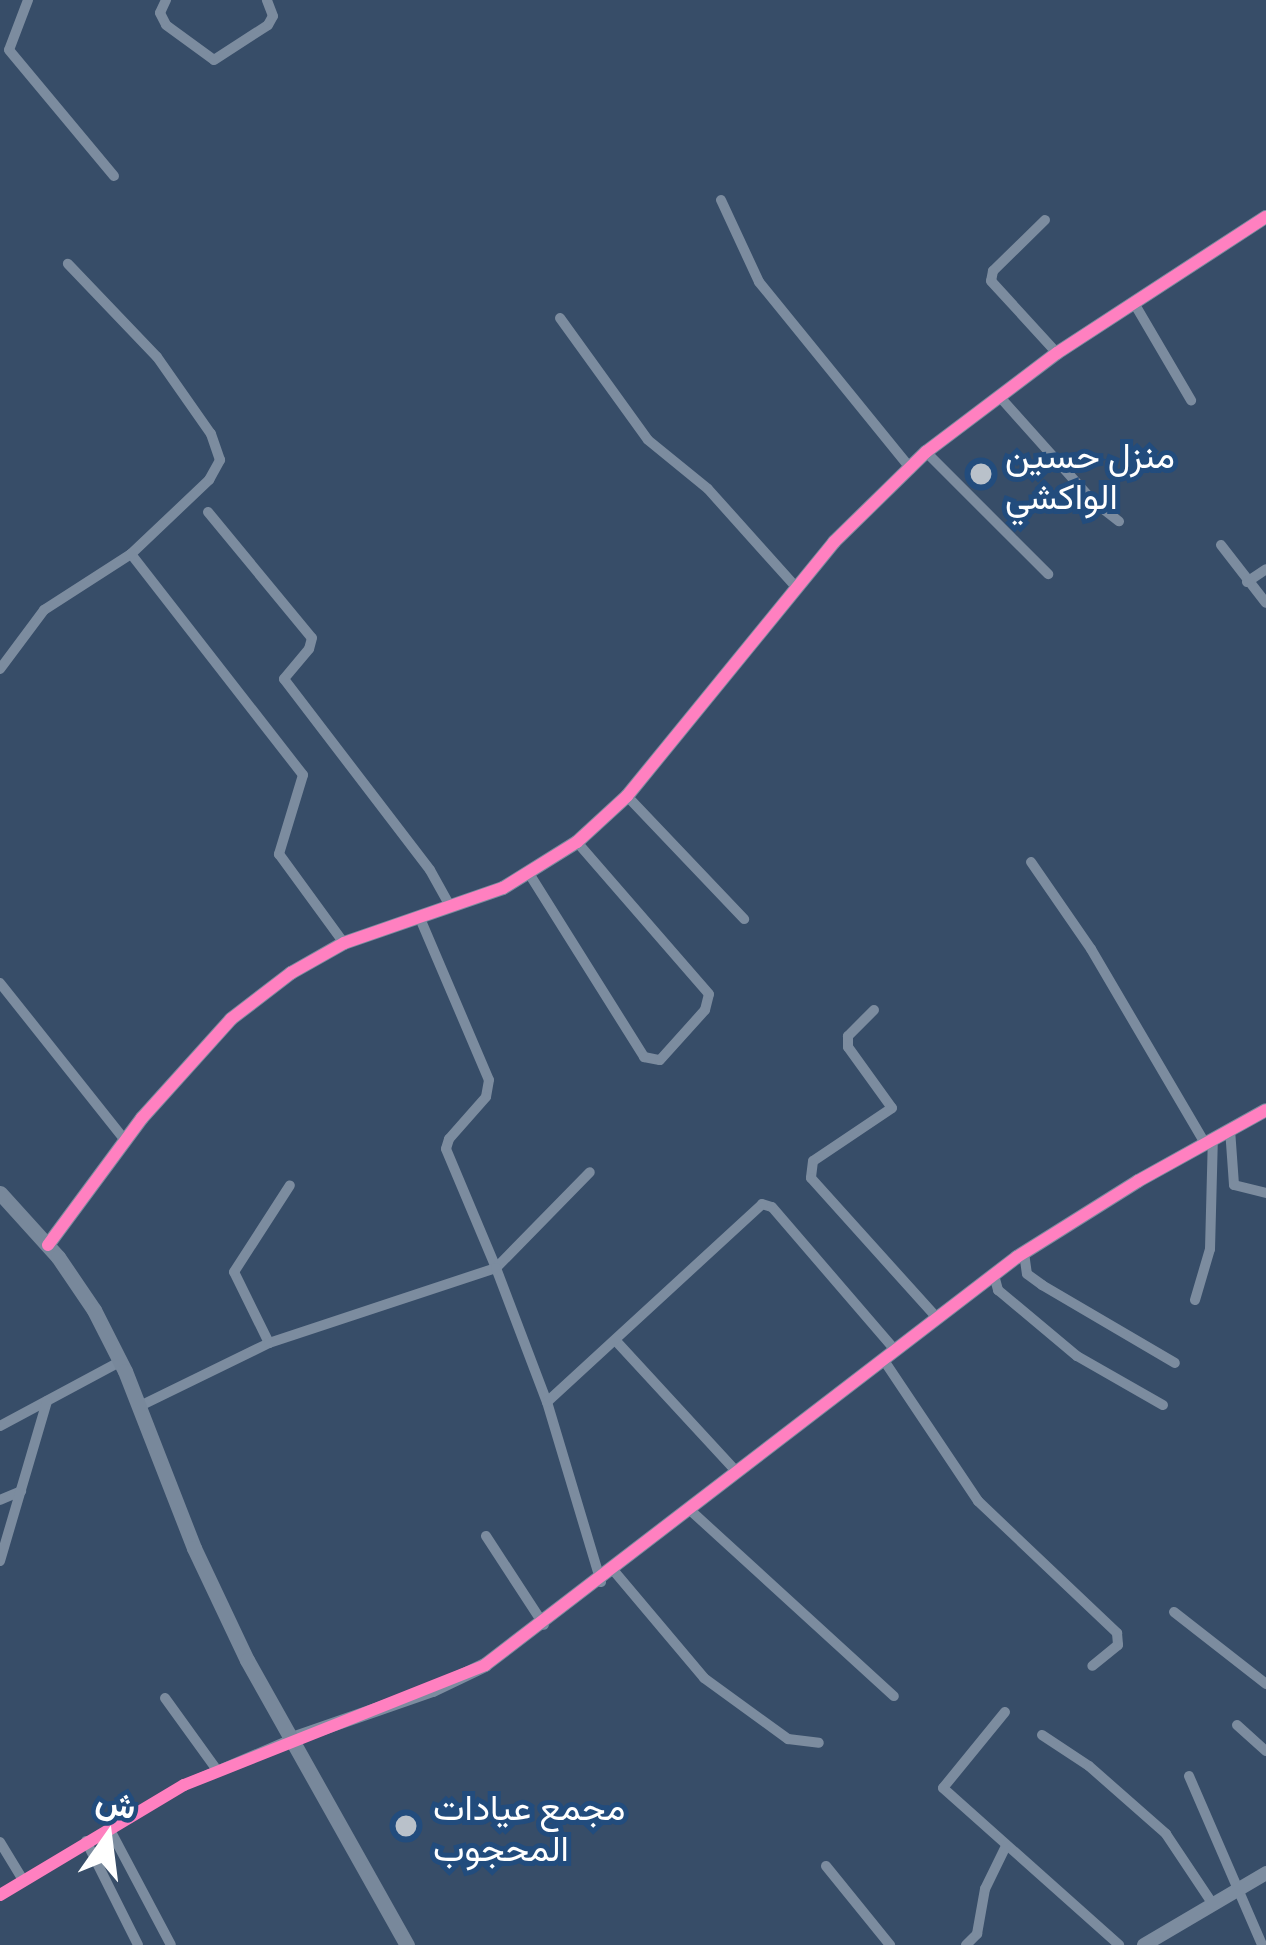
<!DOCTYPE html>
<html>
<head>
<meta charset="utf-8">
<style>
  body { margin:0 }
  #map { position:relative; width:1266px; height:1945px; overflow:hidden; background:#374d68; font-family:"Exo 2",Vazirmatn,sans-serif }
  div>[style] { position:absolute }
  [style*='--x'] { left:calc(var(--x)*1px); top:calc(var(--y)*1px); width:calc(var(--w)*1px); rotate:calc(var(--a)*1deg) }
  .minor>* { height:10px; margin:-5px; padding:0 5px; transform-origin:5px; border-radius:5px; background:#7c8c9f }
  .tertiary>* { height:14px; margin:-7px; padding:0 7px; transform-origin:7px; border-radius:7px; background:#7c8c9f }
  .secondary>* { height:15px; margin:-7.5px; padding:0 7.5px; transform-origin:7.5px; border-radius:7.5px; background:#78889b }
  .cycleway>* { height:12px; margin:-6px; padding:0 6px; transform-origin:6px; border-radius:6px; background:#ff80c0 }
  .dots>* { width:33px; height:33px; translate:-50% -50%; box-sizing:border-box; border:6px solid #224c7d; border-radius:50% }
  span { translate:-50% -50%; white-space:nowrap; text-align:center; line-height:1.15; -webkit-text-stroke:10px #224c7d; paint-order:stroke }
  .poi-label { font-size:36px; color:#fff }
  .left { translate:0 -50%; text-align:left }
  .north { position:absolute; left:48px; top:1777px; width:120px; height:120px; -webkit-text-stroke:9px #224c7d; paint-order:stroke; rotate:14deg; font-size:33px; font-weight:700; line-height:48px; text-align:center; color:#fff }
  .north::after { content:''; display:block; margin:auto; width:42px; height:54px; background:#fff; clip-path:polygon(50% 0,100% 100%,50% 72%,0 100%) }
</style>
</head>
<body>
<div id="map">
  <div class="minor">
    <div style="--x:28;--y:0;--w:53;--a:110.8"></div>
    <div style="--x:9;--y:50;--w:164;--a:50.2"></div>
    <div style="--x:166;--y:0;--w:14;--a:115"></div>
    <div style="--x:160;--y:13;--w:13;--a:63"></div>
    <div style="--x:166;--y:25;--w:59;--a:36.1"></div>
    <div style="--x:214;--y:60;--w:64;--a:-32.9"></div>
    <div style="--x:268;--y:25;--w:10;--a:-61"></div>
    <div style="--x:273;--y:16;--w:17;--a:-111"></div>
    <div style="--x:721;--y:200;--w:90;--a:65.1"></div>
    <div style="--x:759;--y:282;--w:241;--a:50.9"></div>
    <div style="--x:1045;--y:220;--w:73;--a:135.6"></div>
    <div style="--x:993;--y:271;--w:10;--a:101"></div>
    <div style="--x:991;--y:281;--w:98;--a:47.5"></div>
    <div style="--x:1134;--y:303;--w:113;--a:59.6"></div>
    <div style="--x:560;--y:318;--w:150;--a:54.2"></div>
    <div style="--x:648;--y:440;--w:77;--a:39.2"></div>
    <div style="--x:708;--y:489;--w:130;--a:48.1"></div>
    <div style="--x:999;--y:396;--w:141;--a:48.2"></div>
    <div style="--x:1093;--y:501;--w:33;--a:38"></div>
    <div style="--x:926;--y:452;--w:173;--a:45"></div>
    <div style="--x:208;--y:512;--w:163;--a:50.5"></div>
    <div style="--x:312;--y:638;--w:11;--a:105"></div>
    <div style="--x:309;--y:649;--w:39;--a:130"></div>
    <div style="--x:284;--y:679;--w:240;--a:52.6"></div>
    <div style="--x:430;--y:870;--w:41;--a:60.9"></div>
    <div style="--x:1221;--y:545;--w:73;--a:52.2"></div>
    <div style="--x:131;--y:554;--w:280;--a:52.1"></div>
    <div style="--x:303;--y:775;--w:83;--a:106.9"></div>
    <div style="--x:279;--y:854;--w:110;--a:53.9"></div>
    <div style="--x:1247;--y:582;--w:23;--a:-34"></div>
    <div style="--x:0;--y:669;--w:74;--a:-53.3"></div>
    <div style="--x:44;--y:610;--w:103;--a:-32.8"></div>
    <div style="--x:131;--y:554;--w:108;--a:-43.5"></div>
    <div style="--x:209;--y:480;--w:23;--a:-61"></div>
    <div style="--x:220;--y:460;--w:28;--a:-109"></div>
    <div style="--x:211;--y:434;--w:94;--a:-125"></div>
    <div style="--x:157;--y:357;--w:129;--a:-133.7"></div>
    <div style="--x:627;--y:796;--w:170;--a:46.4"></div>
    <div style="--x:1031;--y:862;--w:106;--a:55.4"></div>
    <div style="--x:1091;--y:949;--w:225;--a:59.6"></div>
    <div style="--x:530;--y:875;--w:215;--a:57.9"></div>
    <div style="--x:644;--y:1057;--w:16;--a:11"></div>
    <div style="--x:660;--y:1060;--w:67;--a:-48"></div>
    <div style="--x:705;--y:1010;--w:16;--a:-76"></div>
    <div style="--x:709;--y:994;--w:201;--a:-131"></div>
    <div style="--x:419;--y:916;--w:178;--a:66.9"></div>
    <div style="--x:489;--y:1080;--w:17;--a:100"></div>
    <div style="--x:486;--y:1097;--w:56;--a:131.4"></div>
    <div style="--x:449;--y:1139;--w:10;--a:107"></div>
    <div style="--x:446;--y:1149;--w:129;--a:67.2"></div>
    <div style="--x:496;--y:1268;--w:134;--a:-45.6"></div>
    <div style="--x:0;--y:983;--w:201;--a:51.5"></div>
    <div style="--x:874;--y:1010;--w:37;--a:135"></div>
    <div style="--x:848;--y:1036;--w:11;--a:90"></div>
    <div style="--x:848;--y:1047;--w:75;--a:54.2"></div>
    <div style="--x:892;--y:1108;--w:95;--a:146.1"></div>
    <div style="--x:813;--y:1161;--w:17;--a:97"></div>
    <div style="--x:811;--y:1178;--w:188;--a:48"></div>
    <div style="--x:1230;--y:1129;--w:56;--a:85.9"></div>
    <div style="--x:1234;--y:1185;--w:33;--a:14"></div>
    <div style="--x:1024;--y:1253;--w:21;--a:82"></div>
    <div style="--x:1027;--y:1274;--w:19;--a:36"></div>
    <div style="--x:1042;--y:1285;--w:154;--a:30.4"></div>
    <div style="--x:994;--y:1275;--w:16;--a:75"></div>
    <div style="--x:998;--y:1290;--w:103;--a:39.9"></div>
    <div style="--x:1077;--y:1356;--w:99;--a:29.7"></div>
    <div style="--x:1195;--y:1300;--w:53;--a:-73.6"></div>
    <div style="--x:1210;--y:1249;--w:111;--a:-88.5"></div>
    <div style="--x:616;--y:1341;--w:178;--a:47.3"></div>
    <div style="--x:269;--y:1343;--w:79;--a:-116.2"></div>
    <div style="--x:234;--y:1272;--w:103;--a:-57.2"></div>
    <div style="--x:883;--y:1359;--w:171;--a:56.2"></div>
    <div style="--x:978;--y:1501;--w:192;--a:43.5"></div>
    <div style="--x:1117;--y:1633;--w:12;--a:85"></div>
    <div style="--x:1118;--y:1645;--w:33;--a:141"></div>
    <div style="--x:547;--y:1402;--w:188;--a:73.3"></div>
    <div style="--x:140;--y:1406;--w:144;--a:-26"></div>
    <div style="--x:269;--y:1343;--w:239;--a:-18.3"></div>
    <div style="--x:496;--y:1268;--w:143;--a:69.2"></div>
    <div style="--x:547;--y:1402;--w:292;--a:-42.6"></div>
    <div style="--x:762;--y:1204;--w:10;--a:17"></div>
    <div style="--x:772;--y:1207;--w:189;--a:49.3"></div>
    <div style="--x:0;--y:1426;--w:137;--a:-28.2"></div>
    <div style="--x:0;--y:1500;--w:23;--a:-23"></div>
    <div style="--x:690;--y:1510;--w:276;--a:42.4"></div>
    <div style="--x:486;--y:1536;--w:106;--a:56.9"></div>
    <div style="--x:0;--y:1561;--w:167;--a:-73.6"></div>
    <div style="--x:614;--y:1571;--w:140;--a:49.9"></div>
    <div style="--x:704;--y:1678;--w:104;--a:36"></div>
    <div style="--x:788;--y:1739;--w:31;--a:7"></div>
    <div style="--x:1174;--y:1612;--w:117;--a:38"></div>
    <div style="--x:165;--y:1698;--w:89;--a:54.2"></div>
    <div style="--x:1005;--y:1712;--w:98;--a:129.2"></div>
    <div style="--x:943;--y:1788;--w:236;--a:41.7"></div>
    <div style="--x:1237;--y:1725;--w:39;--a:42"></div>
    <div style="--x:1042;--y:1735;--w:56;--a:33.4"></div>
    <div style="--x:1089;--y:1766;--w:103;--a:41.4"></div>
    <div style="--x:1166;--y:1834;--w:83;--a:56.3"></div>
    <div style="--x:1189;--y:1776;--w:184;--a:66.6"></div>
    <div style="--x:109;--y:1828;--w:132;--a:62.1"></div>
    <div style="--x:86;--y:1841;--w:116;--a:63.4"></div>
    <div style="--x:0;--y:1842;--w:44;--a:58.8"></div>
    <div style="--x:826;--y:1866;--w:102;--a:51"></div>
    <div style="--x:0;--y:1895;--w:214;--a:-30.9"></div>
    <div style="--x:184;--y:1785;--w:117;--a:-23.1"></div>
    <div style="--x:966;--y:1945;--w:16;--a:-45"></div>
    <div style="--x:977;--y:1934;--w:46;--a:-79.9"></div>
    <div style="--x:985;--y:1889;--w:48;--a:-64"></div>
  </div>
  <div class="tertiary">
    <div style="--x:48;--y:1245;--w:158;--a:-53.5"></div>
    <div style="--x:142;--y:1118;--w:133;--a:-48"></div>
    <div style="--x:231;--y:1019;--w:76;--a:-37.5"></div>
    <div style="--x:291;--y:973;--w:61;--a:-29.5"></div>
    <div style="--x:344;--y:943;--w:168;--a:-19.1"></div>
    <div style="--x:503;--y:888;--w:87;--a:-31.9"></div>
    <div style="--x:577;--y:842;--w:68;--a:-42.6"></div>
    <div style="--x:627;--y:796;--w:328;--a:-50.8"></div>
    <div style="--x:834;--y:542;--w:129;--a:-44.4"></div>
    <div style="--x:926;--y:452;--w:164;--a:-37.1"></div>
    <div style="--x:1057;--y:353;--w:249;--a:-33.1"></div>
    <div style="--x:292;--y:1739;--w:149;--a:-19.2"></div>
    <div style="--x:433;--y:1690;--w:58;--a:-25.7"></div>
    <div style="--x:485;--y:1665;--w:670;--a:-37.49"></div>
    <div style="--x:1017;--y:1257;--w:143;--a:-32.1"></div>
    <div style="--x:1138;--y:1181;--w:146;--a:-29"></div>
    <div style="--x:1144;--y:1945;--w:142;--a:-30.5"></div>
  </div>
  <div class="secondary">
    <div style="--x:0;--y:1193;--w:86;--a:47.8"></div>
    <div style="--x:58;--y:1257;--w:64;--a:55.8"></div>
    <div style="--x:94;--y:1310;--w:68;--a:63.1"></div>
    <div style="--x:125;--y:1371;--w:190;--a:68.7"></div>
    <div style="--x:194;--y:1548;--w:124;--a:64.7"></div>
    <div style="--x:247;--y:1660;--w:327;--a:60.7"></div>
  </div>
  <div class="cycleway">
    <div style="--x:48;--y:1245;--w:158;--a:-53.5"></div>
    <div style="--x:142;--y:1118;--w:133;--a:-48"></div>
    <div style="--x:231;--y:1019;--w:76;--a:-37.5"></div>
    <div style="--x:291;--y:973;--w:61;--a:-29.5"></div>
    <div style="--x:344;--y:943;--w:168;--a:-19.1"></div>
    <div style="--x:503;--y:888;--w:87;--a:-31.9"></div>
    <div style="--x:577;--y:842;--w:68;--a:-42.6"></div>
    <div style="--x:627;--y:796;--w:328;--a:-50.8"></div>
    <div style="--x:834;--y:542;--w:129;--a:-44.4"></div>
    <div style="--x:926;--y:452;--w:164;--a:-37.1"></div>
    <div style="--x:1057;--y:353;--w:249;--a:-33.1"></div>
    <div style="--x:0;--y:1895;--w:214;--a:-30.9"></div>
    <div style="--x:184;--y:1785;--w:324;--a:-21.7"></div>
    <div style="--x:485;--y:1665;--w:670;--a:-37.49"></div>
    <div style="--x:1017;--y:1257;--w:143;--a:-32.1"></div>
    <div style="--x:1138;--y:1181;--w:146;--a:-29"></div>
  </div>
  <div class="dots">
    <div style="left:981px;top:474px;background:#b9c1ca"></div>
    <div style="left:406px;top:1826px;background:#b9c1ca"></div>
  </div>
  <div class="poi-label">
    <span class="left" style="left:1005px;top:474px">منزل حسين<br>الواكشي</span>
    <span class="left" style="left:433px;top:1826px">مجمع عيادات<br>المحجوب</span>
  </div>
  <div class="north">ش</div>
</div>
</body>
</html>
